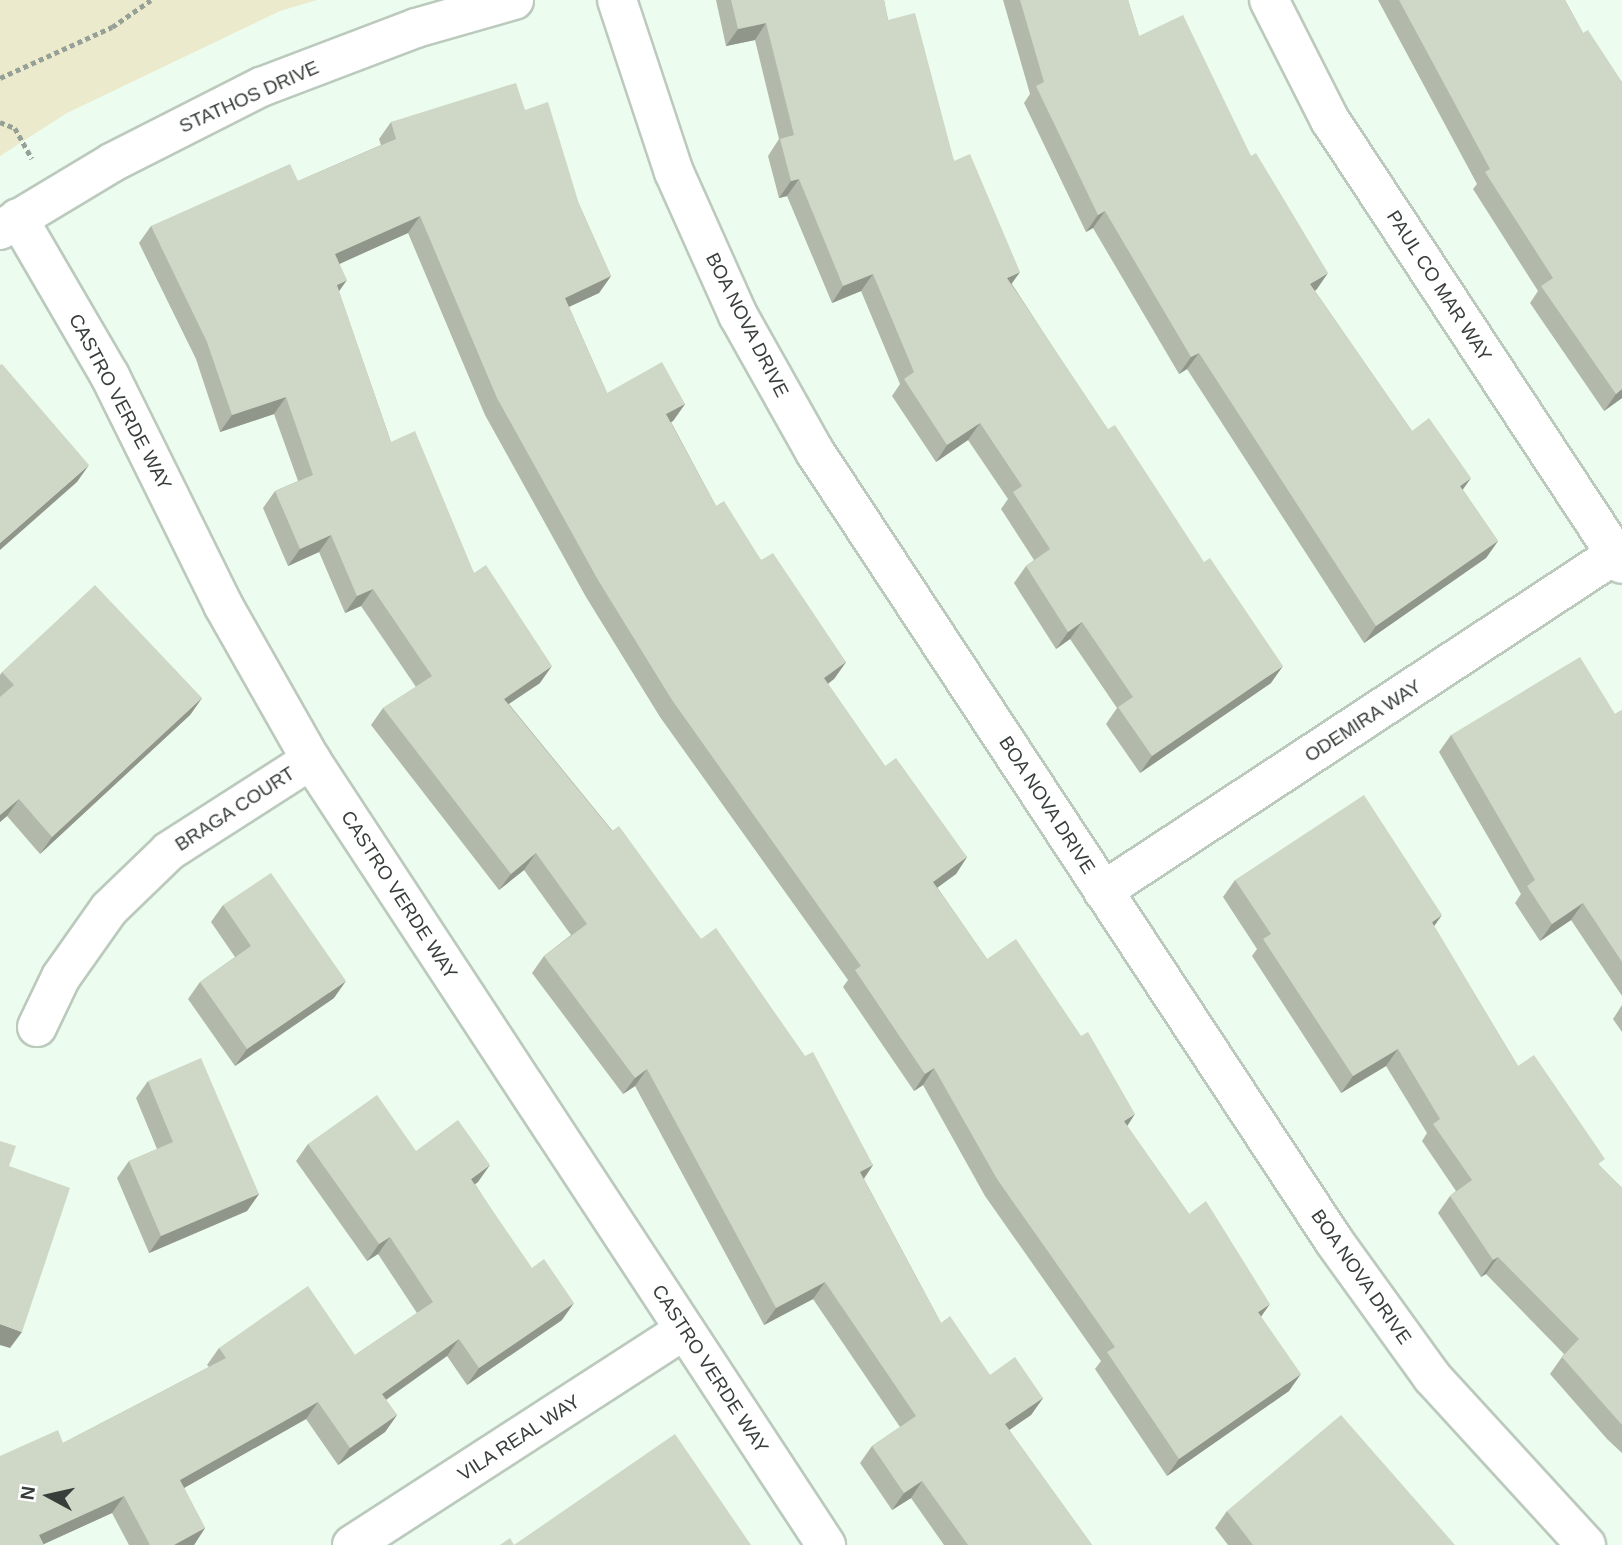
<!DOCTYPE html>
<html>
<head>
<meta charset="utf-8">
<style>
  body { margin:0 }
  #map { position:relative; width:1622px; height:1545px; overflow:hidden; background:#ecfcee; font-family:Arial,sans-serif }
  div>[style] { position:absolute }
  [style*='--x'] { left:calc(var(--x)*1px); top:calc(var(--y)*1px); width:calc(var(--w)*1px); rotate:calc(var(--a)*1deg) }
  .green>* { inset:0; background:#ebeacc }
  .path>* { height:4.5px; margin-top:-2.25px; transform-origin:0; background:repeating-linear-gradient(90deg,#95a096 0 5px,transparent 0 8.5px) }
  .roads { filter:drop-shadow(2px 0 #bbcabd) drop-shadow(-2px 0 #bbcabd) drop-shadow(0 2px #bbcabd) drop-shadow(0 -2px #bbcabd) }
  .minor>* { height:38px; margin:-19px; padding:0 19px; transform-origin:19px; border-radius:19px; background:#fff }
  .wall>* { inset:0; background:#b2b9aa }
  .shaded-wall>* { inset:0; background:#91968b }
  .building>* { inset:0; background:#cfd7c6 }
  span { translate:-50% -50%; white-space:nowrap; text-align:center; line-height:1.15; -webkit-text-stroke:6px #fff; paint-order:stroke }
  .street-label { font-size:19px; color:#383e39 }
  .north { position:absolute; left:14px; top:1461px; width:70px; height:70px; -webkit-text-stroke:5px #fff; paint-order:stroke; rotate:278deg; font-size:19px; font-weight:700; line-height:28px; text-align:center; color:#383e39 }
  .north::after { content:''; display:block; margin:auto; width:24px; height:32px; background:#383e39; clip-path:polygon(50% 0,100% 100%,50% 72%,0 100%) }
</style>
</head>
<body>
<div id="map">
  <div class="green">
    <div style="clip-path:polygon(0 0,317px 0,280px 11px,67px 113px,0 156px)"></div>
  </div>
  <div class="path">
    <div style="--x:0;--y:78;--w:123;--a:-24.5"></div>
    <div style="--x:112;--y:27;--w:47;--a:-34.7"></div>
    <div style="--x:0;--y:122;--w:16;--a:22"></div>
    <div style="--x:15;--y:128;--w:35;--a:61"></div>
  </div>
  <div class="roads">
    <div class="minor">
      <div style="--x:617;--y:0;--w:181;--a:71.7"></div>
      <div style="--x:674;--y:172;--w:157;--a:65.9"></div>
      <div style="--x:738;--y:315;--w:157;--a:60.7"></div>
      <div style="--x:815;--y:452;--w:944;--a:56.66"></div>
      <div style="--x:1334;--y:1241;--w:168;--a:54.2"></div>
      <div style="--x:1432;--y:1377;--w:228;--a:47.5"></div>
      <div style="--x:1269;--y:0;--w:135;--a:63.1"></div>
      <div style="--x:1330;--y:120;--w:531;--a:56.67"></div>
      <div style="--x:18;--y:218;--w:183;--a:59.8"></div>
      <div style="--x:110;--y:376;--w:255;--a:63.7"></div>
      <div style="--x:223;--y:605;--w:178;--a:60.4"></div>
      <div style="--x:311;--y:760;--w:939;--a:56.73"></div>
      <div style="--x:0;--y:230;--w:132;--a:-31"></div>
      <div style="--x:113;--y:162;--w:166;--a:-26.9"></div>
      <div style="--x:261;--y:87;--w:166;--a:-20.8"></div>
      <div style="--x:416;--y:28;--w:102;--a:-15.9"></div>
      <div style="--x:1103;--y:891;--w:621;--a:-33.31"></div>
      <div style="--x:37;--y:1027;--w:55;--a:-64.4"></div>
      <div style="--x:61;--y:977;--w:83;--a:-54.8"></div>
      <div style="--x:109;--y:909;--w:83;--a:-44"></div>
      <div style="--x:169;--y:851;--w:169;--a:-32.7"></div>
      <div style="--x:352;--y:1545;--w:396;--a:-32.9"></div>
    </div>
  </div>
  <div class="wall">
    <div style="clip-path:polygon(716px 0,884px 0,888px 20px,1012px 284px,1271px 683px,1140px 773px,1106px 724px,1117px 708px,1070px 639px,1056px 649px,1014px 583px,1026px 566px,1034px 560px,1001px 509px,1008px 499px,968px 440px,936px 462px,892px 396px,900px 384px,861px 291px,832px 303px,787px 196px,779px 198px,768px 156px,779px 139px,755px 40px,726px 46px)"></div>
    <div style="clip-path:polygon(1003px 0,1128px 0,1139px 36px,1251px 156px,1317px 289px,1315px 291px,1412px 431px,1463px 490px,1498px 541px,1486px 558px,1364px 643px,1187px 369px,1179px 374px,1093px 228px,1086px 232px,1024px 103px,1030px 94px)"></div>
    <div style="clip-path:polygon(1378px 0,1565px 0,1583px 33px,1622px 82px,1622px 398px,1604px 411px,1530px 303px,1538px 291px,1473px 189px,1477px 184px)"></div>
    <div style="clip-path:polygon(525px 110px,579px 204px,611px 276px,599px 293px,569px 307px,607px 393px,685px 404px,673px 421px,671px 422px,716px 506px,846px 662px,834px 679px,828px 684px,885px 766px,967px 857px,956px 874px,937px 887px,987px 959px,1127px 1126px,1261px 1316px,1289px 1391px,1167px 1476px,1095px 1369px,1101px 1361px,985px 1196px,923px 1085px,914px 1091px,843px 987px,848px 980px,660px 717px,586px 597px,485px 415px,408px 233px,340px 263px,339px 292px,391px 442px,474px 573px,540px 683px,509px 704px,701px 939px,873px 1165px,864px 1179px,941px 1323px,990px 1375px,1043px 1398px,1031px 1415px,1009px 1430px,1092px 1545px,944px 1545px,911px 1498px,892px 1510px,860px 1463px,872px 1446px,900px 1427px,813px 1299px,764px 1325px,635px 1086px,623px 1094px,532px 973px,544px 956px,571px 935px,524px 870px,499px 890px,371px 725px,383px 708px,416px 687px,361px 606px,345px 613px,319px 552px,288px 566px,263px 508px,275px 491px,298px 481px,274px 414px,220px 432px,196px 359px,139px 243px,151px 226px,298px 181px,381px 145px,379px 139px,391px 122px)"></div>
    <div style="clip-path:polygon(2px 672px,202px 698px,190px 715px,40px 854px,7px 816px,0 822px,0 675px)"></div>
    <div style="clip-path:polygon(1622px 710px,1622px 996px,1571px 920px,1540px 941px,1515px 903px,1521px 894px,1439px 752px,1451px 735px,1615px 714px)"></div>
    <div style="clip-path:polygon(1235px 880px,1434px 927px,1518px 1066px,1600px 1166px,1622px 1188px,1622px 1453px,1607px 1439px,1550px 1374px,1564px 1354px,1486px 1274px,1481px 1277px,1438px 1213px,1450px 1196px,1456px 1191px,1422px 1141px,1427px 1133px,1386px 1066px,1341px 1093px,1252px 956px,1257px 949px,1223px 897px)"></div>
    <div style="clip-path:polygon(223px 905px,334px 998px,235px 1066px,188px 999px,200px 982px,235px 957px,211px 922px)"></div>
    <div style="clip-path:polygon(1622px 1005px,1622px 1032px,1613px 1019px)"></div>
    <div style="clip-path:polygon(148px 1081px,259px 1194px,247px 1211px,149px 1253px,117px 1178px,129px 1161px,157px 1149px,136px 1098px)"></div>
    <div style="clip-path:polygon(308px 1144px,416px 1151px,478px 1182px,475px 1184px,562px 1320px,467px 1385px,447px 1356px,386px 1400px,397px 1415px,385px 1432px,338px 1465px,306px 1419px,184px 1488px,205px 1528px,194px 1545px,129px 1545px,112px 1513px,43px 1544px,0 1545px,63px 1443px,209px 1367px,207px 1365px,219px 1348px,355px 1355px,417px 1313px,378px 1254px,367px 1261px,296px 1161px)"></div>
    <div style="clip-path:polygon(1227px 1511px,1455px 1545px,1228px 1545px,1215px 1528px)"></div>
  </div>
  <div class="shaded-wall">
    <div style="clip-path:polygon(766px 23px,755px 40px,726px 46px,738px 29px)"></div>
    <div style="clip-path:polygon(799px 179px,787px 196px,779px 198px,791px 181px)"></div>
    <div style="clip-path:polygon(1105px 211px,1093px 228px,1086px 232px,1098px 215px)"></div>
    <div style="clip-path:polygon(420px 216px,408px 233px,324px 271px,335px 254px)"></div>
    <div style="clip-path:polygon(1020px 272px,1008px 289px,1007px 278px)"></div>
    <div style="clip-path:polygon(1328px 273px,1317px 289px,1298px 301px,1310px 284px)"></div>
    <div style="clip-path:polygon(873px 274px,861px 291px,832px 303px,843px 286px)"></div>
    <div style="clip-path:polygon(611px 276px,599px 293px,553px 314px,565px 298px)"></div>
    <div style="clip-path:polygon(347px 280px,335px 297px,337px 285px)"></div>
    <div style="clip-path:polygon(1199px 353px,1187px 369px,1179px 374px,1191px 357px)"></div>
    <div style="clip-path:polygon(1622px 389px,1622px 398px,1604px 411px,1616px 394px)"></div>
    <div style="clip-path:polygon(286px 397px,274px 414px,220px 432px,232px 415px)"></div>
    <div style="clip-path:polygon(685px 404px,673px 421px,654px 431px,666px 414px)"></div>
    <div style="clip-path:polygon(980px 423px,968px 440px,936px 462px,947px 445px)"></div>
    <div style="clip-path:polygon(89px 465px,77px 482px,0 550px,0 543px)"></div>
    <div style="clip-path:polygon(1471px 478px,1459px 495px,1460px 486px)"></div>
    <div style="clip-path:polygon(331px 535px,319px 552px,288px 566px,300px 549px)"></div>
    <div style="clip-path:polygon(1498px 541px,1486px 558px,1364px 643px,1376px 626px)"></div>
    <div style="clip-path:polygon(373px 589px,361px 606px,345px 613px,357px 596px)"></div>
    <div style="clip-path:polygon(1082px 622px,1070px 639px,1056px 649px,1068px 632px)"></div>
    <div style="clip-path:polygon(846px 662px,834px 679px,812px 695px,824px 678px)"></div>
    <div style="clip-path:polygon(552px 666px,540px 683px,492px 715px,504px 699px)"></div>
    <div style="clip-path:polygon(1283px 666px,1271px 683px,1140px 773px,1152px 756px)"></div>
    <div style="clip-path:polygon(202px 698px,190px 715px,40px 854px,52px 837px)"></div>
    <div style="clip-path:polygon(19px 799px,7px 816px,0 822px,0 815px)"></div>
    <div style="clip-path:polygon(536px 853px,524px 870px,499px 890px,511px 874px)"></div>
    <div style="clip-path:polygon(967px 857px,956px 874px,922px 899px,933px 882px)"></div>
    <div style="clip-path:polygon(1583px 903px,1571px 920px,1540px 941px,1552px 924px)"></div>
    <div style="clip-path:polygon(1442px 915px,1430px 932px,1432px 922px)"></div>
    <div style="clip-path:polygon(346px 981px,334px 998px,235px 1066px,247px 1049px)"></div>
    <div style="clip-path:polygon(1398px 1049px,1386px 1066px,1341px 1093px,1353px 1076px)"></div>
    <div style="clip-path:polygon(934px 1068px,923px 1085px,914px 1091px,925px 1074px)"></div>
    <div style="clip-path:polygon(647px 1069px,635px 1086px,623px 1094px,635px 1078px)"></div>
    <div style="clip-path:polygon(1135px 1114px,1124px 1131px,1124px 1121px)"></div>
    <div style="clip-path:polygon(490px 1165px,478px 1182px,459px 1195px,471px 1179px)"></div>
    <div style="clip-path:polygon(873px 1165px,861px 1182px,860px 1172px)"></div>
    <div style="clip-path:polygon(259px 1194px,247px 1211px,149px 1253px,161px 1236px)"></div>
    <div style="clip-path:polygon(390px 1237px,378px 1254px,367px 1261px,379px 1244px)"></div>
    <div style="clip-path:polygon(1498px 1257px,1486px 1274px,1481px 1277px,1493px 1260px)"></div>
    <div style="clip-path:polygon(825px 1282px,813px 1299px,764px 1325px,776px 1308px)"></div>
    <div style="clip-path:polygon(574px 1303px,562px 1320px,467px 1385px,479px 1368px)"></div>
    <div style="clip-path:polygon(1270px 1304px,1258px 1321px,1258px 1312px)"></div>
    <div style="clip-path:polygon(0 1324px,22px 1332px,10px 1348px,0 1345px)"></div>
    <div style="clip-path:polygon(459px 1339px,447px 1356px,370px 1411px,382px 1394px)"></div>
    <div style="clip-path:polygon(1301px 1374px,1289px 1391px,1167px 1476px,1179px 1459px)"></div>
    <div style="clip-path:polygon(1043px 1398px,1031px 1415px,993px 1441px,1005px 1424px)"></div>
    <div style="clip-path:polygon(318px 1402px,306px 1419px,168px 1497px,180px 1480px)"></div>
    <div style="clip-path:polygon(397px 1415px,385px 1432px,338px 1465px,350px 1448px)"></div>
    <div style="clip-path:polygon(922px 1481px,911px 1498px,892px 1510px,904px 1493px)"></div>
    <div style="clip-path:polygon(124px 1496px,112px 1513px,42px 1545px,39px 1535px)"></div>
    <div style="clip-path:polygon(205px 1528px,194px 1545px,174px 1545px)"></div>
  </div>
  <div class="building">
    <div style="clip-path:polygon(731px 0,884px 0,888px 20px,915px 13px,954px 161px,970px 154px,1020px 272px,1007px 278px,1108px 429px,1115px 425px,1204px 562px,1210px 558px,1283px 666px,1152px 756px,1118px 707px,1133px 697px,1082px 622px,1068px 632px,1026px 566px,1050px 549px,1013px 492px,1022px 486px,980px 423px,947px 445px,904px 379px,914px 372px,873px 274px,843px 286px,799px 179px,791px 181px,780px 139px,794px 135px,766px 23px,738px 29px)"></div>
    <div style="clip-path:polygon(1020px 0,1128px 0,1139px 36px,1183px 15px,1251px 156px,1256px 153px,1328px 273px,1310px 284px,1412px 431px,1429px 418px,1471px 478px,1460px 486px,1498px 541px,1376px 626px,1199px 353px,1191px 357px,1105px 211px,1098px 215px,1036px 86px,1044px 82px)"></div>
    <div style="clip-path:polygon(1399px 0,1565px 0,1583px 33px,1588px 30px,1622px 82px,1622px 389px,1616px 394px,1541px 286px,1553px 278px,1485px 172px,1490px 169px)"></div>
    <div style="clip-path:polygon(516px 83px,525px 110px,548px 102px,579px 204px,611px 276px,565px 298px,607px 393px,662px 362px,685px 404px,666px 414px,716px 506px,724px 501px,761px 560px,773px 553px,846px 662px,824px 678px,885px 766px,896px 758px,967px 857px,933px 882px,987px 959px,1016px 939px,1081px 1036px,1088px 1032px,1135px 1114px,1124px 1121px,1189px 1214px,1206px 1201px,1270px 1304px,1258px 1312px,1301px 1374px,1179px 1459px,1107px 1352px,1115px 1347px,997px 1179px,934px 1068px,925px 1074px,855px 970px,861px 966px,672px 700px,598px 580px,497px 398px,420px 216px,335px 254px,347px 280px,337px 285px,391px 442px,415px 431px,474px 573px,486px 565px,552px 666px,504px 699px,612px 831px,619px 826px,701px 939px,716px 928px,805px 1056px,813px 1052px,873px 1165px,860px 1172px,941px 1323px,950px 1316px,990px 1375px,1015px 1357px,1043px 1398px,1005px 1424px,1092px 1545px,968px 1545px,922px 1481px,904px 1493px,872px 1446px,916px 1416px,825px 1282px,776px 1308px,647px 1069px,635px 1078px,544px 956px,587px 924px,536px 853px,511px 874px,383px 708px,432px 676px,373px 589px,357px 596px,331px 535px,300px 549px,275px 491px,313px 475px,286px 397px,232px 415px,207px 342px,151px 226px,290px 164px,298px 181px,396px 139px,391px 122px)"></div>
    <div style="clip-path:polygon(2px 364px,89px 465px,0 543px,0 365px)"></div>
    <div style="clip-path:polygon(95px 585px,202px 698px,52px 837px,19px 799px,0 815px,0 697px,14px 685px,2px 672px)"></div>
    <div style="clip-path:polygon(1580px 657px,1615px 714px,1622px 710px,1622px 962px,1583px 903px,1552px 924px,1527px 886px,1535px 880px,1451px 735px)"></div>
    <div style="clip-path:polygon(1364px 795px,1442px 915px,1432px 922px,1518px 1066px,1534px 1055px,1605px 1159px,1598px 1164px,1622px 1188px,1622px 1425px,1562px 1357px,1579px 1339px,1498px 1257px,1493px 1260px,1450px 1196px,1472px 1180px,1433px 1124px,1440px 1119px,1398px 1049px,1353px 1076px,1263px 939px,1271px 934px,1235px 880px)"></div>
    <div style="clip-path:polygon(271px 873px,346px 981px,247px 1049px,200px 982px,251px 946px,223px 905px)"></div>
    <div style="clip-path:polygon(201px 1058px,259px 1194px,161px 1236px,129px 1161px,173px 1142px,148px 1081px)"></div>
    <div style="clip-path:polygon(377px 1095px,416px 1151px,458px 1120px,490px 1165px,471px 1179px,532px 1268px,544px 1259px,574px 1303px,479px 1368px,459px 1339px,382px 1394px,397px 1415px,350px 1448px,318px 1402px,180px 1480px,205px 1528px,174px 1545px,150px 1545px,124px 1496px,39px 1535px,44px 1545px,0 1545px,0 1456px,58px 1430px,63px 1443px,226px 1358px,219px 1348px,308px 1286px,355px 1355px,433px 1302px,390px 1237px,379px 1244px,308px 1144px)"></div>
    <div style="clip-path:polygon(0 1141px,16px 1146px,9px 1166px,70px 1188px,22px 1332px,0 1324px)"></div>
    <div style="clip-path:polygon(1341px 1415px,1455px 1545px,1253px 1545px,1227px 1511px)"></div>
    <div style="clip-path:polygon(675px 1434px,751px 1545px,514px 1545px)"></div>
    <div style="clip-path:polygon(510px 1538px,514px 1545px,500px 1545px)"></div>
  </div>
  <div class="street-label">
    <span style="left:249px;top:97px;rotate:-24deg">STATHOS DRIVE</span>
    <span style="left:1439px;top:286px;rotate:57deg">PAUL CO MAR WAY</span>
    <span style="left:747px;top:325px;rotate:63deg">BOA NOVA DRIVE</span>
    <span style="left:120px;top:402px;rotate:62deg">CASTRO VERDE WAY</span>
    <span style="left:1363px;top:721px;rotate:-33deg">ODEMIRA WAY</span>
    <span style="left:1047px;top:805px;rotate:57deg">BOA NOVA DRIVE</span>
    <span style="left:235px;top:809px;rotate:-33deg">BRAGA COURT</span>
    <span style="left:399px;top:895px;rotate:57deg">CASTRO VERDE WAY</span>
    <span style="left:1361px;top:1277px;rotate:55deg">BOA NOVA DRIVE</span>
    <span style="left:710px;top:1369px;rotate:57deg">CASTRO VERDE WAY</span>
    <span style="left:519px;top:1438px;rotate:-33deg">VILA REAL WAY</span>
  </div>
  <div class="north">N</div>
</div>
</body>
</html>
